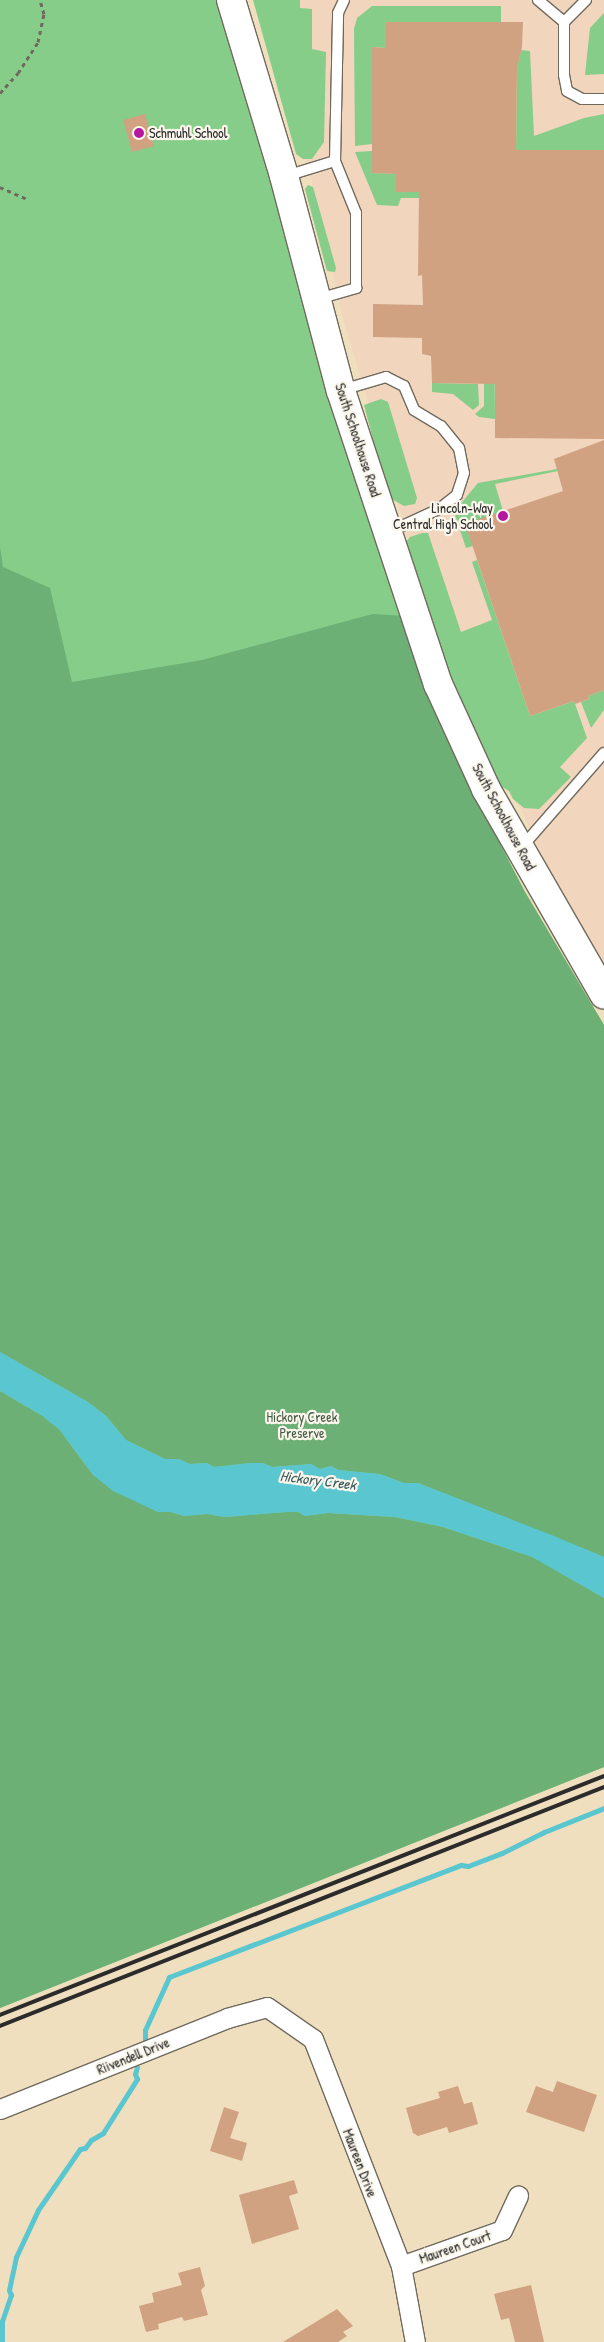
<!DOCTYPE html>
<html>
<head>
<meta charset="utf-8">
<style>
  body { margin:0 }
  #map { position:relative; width:604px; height:2342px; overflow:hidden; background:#f0dfbe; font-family:"Patrick Hand",sans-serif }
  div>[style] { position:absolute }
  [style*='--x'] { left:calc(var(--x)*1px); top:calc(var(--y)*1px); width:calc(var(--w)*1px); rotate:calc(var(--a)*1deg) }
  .built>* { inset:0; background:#f1d5bd }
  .green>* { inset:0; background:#85cd89 }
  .forest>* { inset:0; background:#6cb075 }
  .water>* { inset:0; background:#59c6d0 }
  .stream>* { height:5px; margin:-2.5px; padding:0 2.5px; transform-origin:2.5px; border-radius:2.5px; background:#59c6d0 }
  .building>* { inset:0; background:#d1a281 }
  .path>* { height:3px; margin-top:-1.5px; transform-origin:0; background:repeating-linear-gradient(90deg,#706a5e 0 4px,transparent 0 8px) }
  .roads { filter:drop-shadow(1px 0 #706a5e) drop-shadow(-1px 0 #706a5e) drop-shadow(0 1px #706a5e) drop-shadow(0 -1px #706a5e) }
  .lane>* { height:10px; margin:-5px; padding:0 5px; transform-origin:5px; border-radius:5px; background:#fff }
  .street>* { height:19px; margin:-9.5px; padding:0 9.5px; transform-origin:9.5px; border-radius:9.5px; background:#fff }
  .secondary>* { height:28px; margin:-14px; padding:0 14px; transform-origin:14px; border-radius:14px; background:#fff }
  .rail>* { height:4px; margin:-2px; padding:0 2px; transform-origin:2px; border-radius:2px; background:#2b2b2b }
  .dots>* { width:14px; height:14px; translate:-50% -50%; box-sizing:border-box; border:2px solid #fbf7ec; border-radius:50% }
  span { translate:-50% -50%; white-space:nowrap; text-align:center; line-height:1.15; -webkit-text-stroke:4.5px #fbf7ec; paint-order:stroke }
  .poi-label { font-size:14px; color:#2b2b2b }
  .left { translate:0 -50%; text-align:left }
  .right { translate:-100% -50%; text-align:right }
  .street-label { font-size:14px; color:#2b2b2b }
  .park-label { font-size:14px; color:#465c47 }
  .water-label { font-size:15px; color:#395a5d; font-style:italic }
</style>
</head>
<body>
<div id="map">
  <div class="built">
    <div style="clip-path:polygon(272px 0,604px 0,604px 963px,550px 871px,435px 628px,344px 322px,318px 208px,292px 105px)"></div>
  </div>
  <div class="green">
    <div style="clip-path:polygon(0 0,217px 0,306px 297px,471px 788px,525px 892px,604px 1025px,604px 1767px,0 2008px)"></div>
    <div style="clip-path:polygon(253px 0,300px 0,300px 8px,312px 9px,312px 49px,326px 52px,324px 142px,312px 159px,303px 159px,296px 154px)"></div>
    <div style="clip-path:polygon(372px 6px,501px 6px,501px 22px,386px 22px,386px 48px,372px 47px,372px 144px,355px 146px,354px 29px,357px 18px)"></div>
    <div style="clip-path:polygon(604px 13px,604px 74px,585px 75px,590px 28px)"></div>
    <div style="clip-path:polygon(521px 50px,530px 51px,534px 136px,584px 118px,604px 114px,604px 150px,516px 150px,517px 68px)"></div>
    <div style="clip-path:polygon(372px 151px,372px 173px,396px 174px,396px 192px,419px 192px,419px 198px,401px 198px,398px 206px,377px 205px,355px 152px)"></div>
    <div style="clip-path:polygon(308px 185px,313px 187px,336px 268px,335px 272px,327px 271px,305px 189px)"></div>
    <div style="clip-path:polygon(484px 319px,494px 320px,495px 419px,479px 417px,475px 414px,484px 406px)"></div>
    <div style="clip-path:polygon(432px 383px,478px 384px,479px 405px,473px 410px,453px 394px,432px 392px)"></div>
    <div style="clip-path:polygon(381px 399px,388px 402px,417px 498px,415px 504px,404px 506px,388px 497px,364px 405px)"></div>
    <div style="clip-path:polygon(557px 469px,558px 471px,495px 484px,503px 511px,473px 546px,466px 548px,454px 512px,478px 483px)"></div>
    <div style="clip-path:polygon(422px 533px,428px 533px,461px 632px,492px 620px,472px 562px,477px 560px,530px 716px,574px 701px,587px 738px,560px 767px,571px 777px,539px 809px,524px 808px,513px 799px,509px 791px,497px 784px,441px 658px,405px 543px,410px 537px)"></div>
    <div style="clip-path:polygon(604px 690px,604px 710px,591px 728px,581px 702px,589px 699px,588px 696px)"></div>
  </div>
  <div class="forest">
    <div style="clip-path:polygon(0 547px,3px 567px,50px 588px,72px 682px,202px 660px,373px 614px,406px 616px,471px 788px,525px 892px,604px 1025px,604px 1557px,418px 1483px,404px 1483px,380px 1474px,338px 1470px,331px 1466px,320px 1469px,311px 1464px,272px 1467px,263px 1463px,250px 1463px,214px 1467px,207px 1463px,189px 1464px,179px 1459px,165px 1459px,126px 1440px,106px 1416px,88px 1402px,0 1352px)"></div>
    <div style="clip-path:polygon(0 1391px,41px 1415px,59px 1429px,93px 1475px,158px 1512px,171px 1512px,184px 1516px,207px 1514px,224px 1517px,287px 1512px,298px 1512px,305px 1516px,328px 1513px,395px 1517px,443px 1527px,533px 1557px,604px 1598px,604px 1767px,0 2008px)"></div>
  </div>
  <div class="water">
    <div style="clip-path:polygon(0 1352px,88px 1402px,106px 1416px,126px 1440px,165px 1459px,179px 1459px,190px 1464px,207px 1463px,214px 1467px,250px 1463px,263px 1463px,272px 1467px,311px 1464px,320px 1469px,331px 1466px,338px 1470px,380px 1474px,404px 1483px,418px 1483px,554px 1536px,604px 1557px,604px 1598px,532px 1557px,443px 1527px,395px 1517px,328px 1513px,305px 1516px,298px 1512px,287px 1512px,224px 1517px,207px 1514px,184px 1516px,171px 1512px,158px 1512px,113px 1491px,93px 1475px,59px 1429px,41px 1415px,0 1391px)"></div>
  </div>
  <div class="stream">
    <div style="--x:145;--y:2044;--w:14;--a:-90"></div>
    <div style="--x:145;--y:2030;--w:58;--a:-65.6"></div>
    <div style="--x:169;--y:1977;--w:313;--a:-21"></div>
    <div style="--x:461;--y:1865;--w:7;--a:8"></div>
    <div style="--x:468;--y:1866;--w:36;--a:-21"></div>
    <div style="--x:502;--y:1853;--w:47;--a:-26.6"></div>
    <div style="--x:544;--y:1832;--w:65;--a:-21.8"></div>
    <div style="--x:2;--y:2342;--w:21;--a:-90"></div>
    <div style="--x:2;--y:2321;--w:28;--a:-71"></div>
    <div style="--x:11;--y:2295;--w:5;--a:-112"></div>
    <div style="--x:9;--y:2290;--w:34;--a:-78"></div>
    <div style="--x:16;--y:2257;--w:52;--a:-64.9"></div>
    <div style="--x:38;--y:2210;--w:74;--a:-55.5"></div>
    <div style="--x:80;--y:2149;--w:5;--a:-11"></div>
    <div style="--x:85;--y:2148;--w:10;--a:-53"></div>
    <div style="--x:91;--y:2140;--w:14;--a:-30"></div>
    <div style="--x:103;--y:2133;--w:64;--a:-57.8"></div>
    <div style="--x:137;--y:2079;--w:5;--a:-112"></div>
    <div style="--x:135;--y:2074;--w:7;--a:-74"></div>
  </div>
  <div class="building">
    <div style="clip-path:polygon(386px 22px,523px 22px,522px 47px,517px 68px,516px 150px,604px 150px,604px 439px,495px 438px,495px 384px,432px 383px,431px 356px,422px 354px,422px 338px,373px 337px,373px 304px,423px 305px,422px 275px,418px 276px,419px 192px,396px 192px,396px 174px,372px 173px,372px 47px,386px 48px)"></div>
    <div style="clip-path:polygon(145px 114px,154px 146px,132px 152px,123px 120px)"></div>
    <div style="clip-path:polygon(604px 440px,604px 690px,588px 696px,589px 699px,575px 704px,574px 701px,530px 716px,465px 524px,563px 491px,554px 459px)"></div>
    <div style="clip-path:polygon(557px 2081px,597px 2095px,584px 2132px,526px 2112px,536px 2086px,553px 2092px)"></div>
    <div style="clip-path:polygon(458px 2086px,464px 2104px,472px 2102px,478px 2124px,449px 2133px,447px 2127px,418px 2136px,413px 2133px,406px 2108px,440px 2098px,438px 2092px)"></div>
    <div style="clip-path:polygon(224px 2107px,239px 2112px,230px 2138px,247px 2143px,242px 2161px,210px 2151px)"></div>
    <div style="clip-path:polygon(294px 2180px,298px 2193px,289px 2196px,299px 2229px,252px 2244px,239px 2195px)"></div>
    <div style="clip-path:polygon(200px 2267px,205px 2286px,201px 2290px,208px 2315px,184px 2321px,182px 2317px,158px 2324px,159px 2329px,146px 2332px,139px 2306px,154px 2302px,152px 2293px,182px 2285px,178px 2273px)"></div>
    <div style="clip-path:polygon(531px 2285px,544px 2342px,515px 2342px,509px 2318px,501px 2320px,494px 2294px)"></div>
    <div style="clip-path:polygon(337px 2309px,353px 2326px,343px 2332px,347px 2336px,338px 2342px,283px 2342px)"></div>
  </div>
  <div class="path">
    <div style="--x:0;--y:93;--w:27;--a:-48"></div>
    <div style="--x:18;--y:73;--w:37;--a:-57"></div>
    <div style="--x:38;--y:42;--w:29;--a:-78"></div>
    <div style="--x:44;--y:14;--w:15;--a:-106"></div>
    <div style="--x:0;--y:187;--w:30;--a:24"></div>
  </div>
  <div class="roads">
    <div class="lane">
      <div style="--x:538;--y:0;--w:34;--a:40"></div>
      <div style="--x:586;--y:0;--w:31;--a:135"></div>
      <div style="--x:564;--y:22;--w:53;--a:90"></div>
      <div style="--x:564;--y:75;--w:16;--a:79"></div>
      <div style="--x:567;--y:91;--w:17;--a:28"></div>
      <div style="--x:582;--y:99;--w:22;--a:0"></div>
      <div style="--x:286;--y:176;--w:51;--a:-17"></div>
      <div style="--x:318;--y:299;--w:40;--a:-16"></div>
      <div style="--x:356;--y:288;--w:75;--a:-90"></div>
      <div style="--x:356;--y:213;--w:56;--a:-112"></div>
      <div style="--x:335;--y:161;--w:148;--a:-88.8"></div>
      <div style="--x:338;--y:13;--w:14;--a:-65"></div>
      <div style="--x:342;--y:390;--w:46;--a:-16.5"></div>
      <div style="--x:386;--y:377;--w:20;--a:27"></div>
      <div style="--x:404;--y:386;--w:26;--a:67"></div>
      <div style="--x:414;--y:410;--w:31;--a:31"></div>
      <div style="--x:441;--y:426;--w:28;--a:51"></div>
      <div style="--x:459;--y:448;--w:25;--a:79"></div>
      <div style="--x:464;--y:473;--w:23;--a:108"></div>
      <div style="--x:457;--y:495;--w:23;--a:142"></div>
      <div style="--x:439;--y:509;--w:55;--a:155.3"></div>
      <div style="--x:521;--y:848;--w:126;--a:-48.9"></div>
    </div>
    <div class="street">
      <div style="--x:0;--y:2109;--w:245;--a:-21.8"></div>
      <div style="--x:227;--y:2018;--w:41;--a:-15.4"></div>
      <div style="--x:267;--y:2007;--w:56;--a:34.8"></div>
      <div style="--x:313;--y:2039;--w:243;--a:68.8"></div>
      <div style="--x:401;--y:2266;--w:77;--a:79.6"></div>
      <div style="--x:401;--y:2266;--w:107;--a:-19.6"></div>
      <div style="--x:502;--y:2230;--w:38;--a:-65"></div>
    </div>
    <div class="secondary">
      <div style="--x:231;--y:0;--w:184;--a:73.2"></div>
      <div style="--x:284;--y:176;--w:222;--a:75.2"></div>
      <div style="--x:341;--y:391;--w:309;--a:71.7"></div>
      <div style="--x:438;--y:684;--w:115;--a:65.4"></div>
      <div style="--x:486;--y:789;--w:237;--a:60.1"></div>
    </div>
  </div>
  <div class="rail">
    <div style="--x:0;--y:2015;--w:650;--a:-21.59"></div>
    <div style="--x:0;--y:2026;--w:650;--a:-21.59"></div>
  </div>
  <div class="dots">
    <div style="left:139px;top:133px;background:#b5179e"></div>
    <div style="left:503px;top:516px;background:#b5179e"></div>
  </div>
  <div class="poi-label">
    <span class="left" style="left:149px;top:133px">Schmuhl School</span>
    <span class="right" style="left:493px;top:516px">Lincoln-Way<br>Central High School</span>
  </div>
  <div class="street-label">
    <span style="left:358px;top:440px;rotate:72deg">South Schoolhouse Road</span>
    <span style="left:504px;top:817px;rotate:62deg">South Schoolhouse Road</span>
    <span style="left:133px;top:2056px;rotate:-22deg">Riivendell Drive</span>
    <span style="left:360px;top:2163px;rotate:69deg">Maureen Drive</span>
    <span style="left:455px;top:2247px;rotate:-19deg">Maureen Court</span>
  </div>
  <div class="park-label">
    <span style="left:302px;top:1425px">Hickory Creek<br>Preserve</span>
  </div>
  <div class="water-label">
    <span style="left:318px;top:1480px;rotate:7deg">Hickory Creek</span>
  </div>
</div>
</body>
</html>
